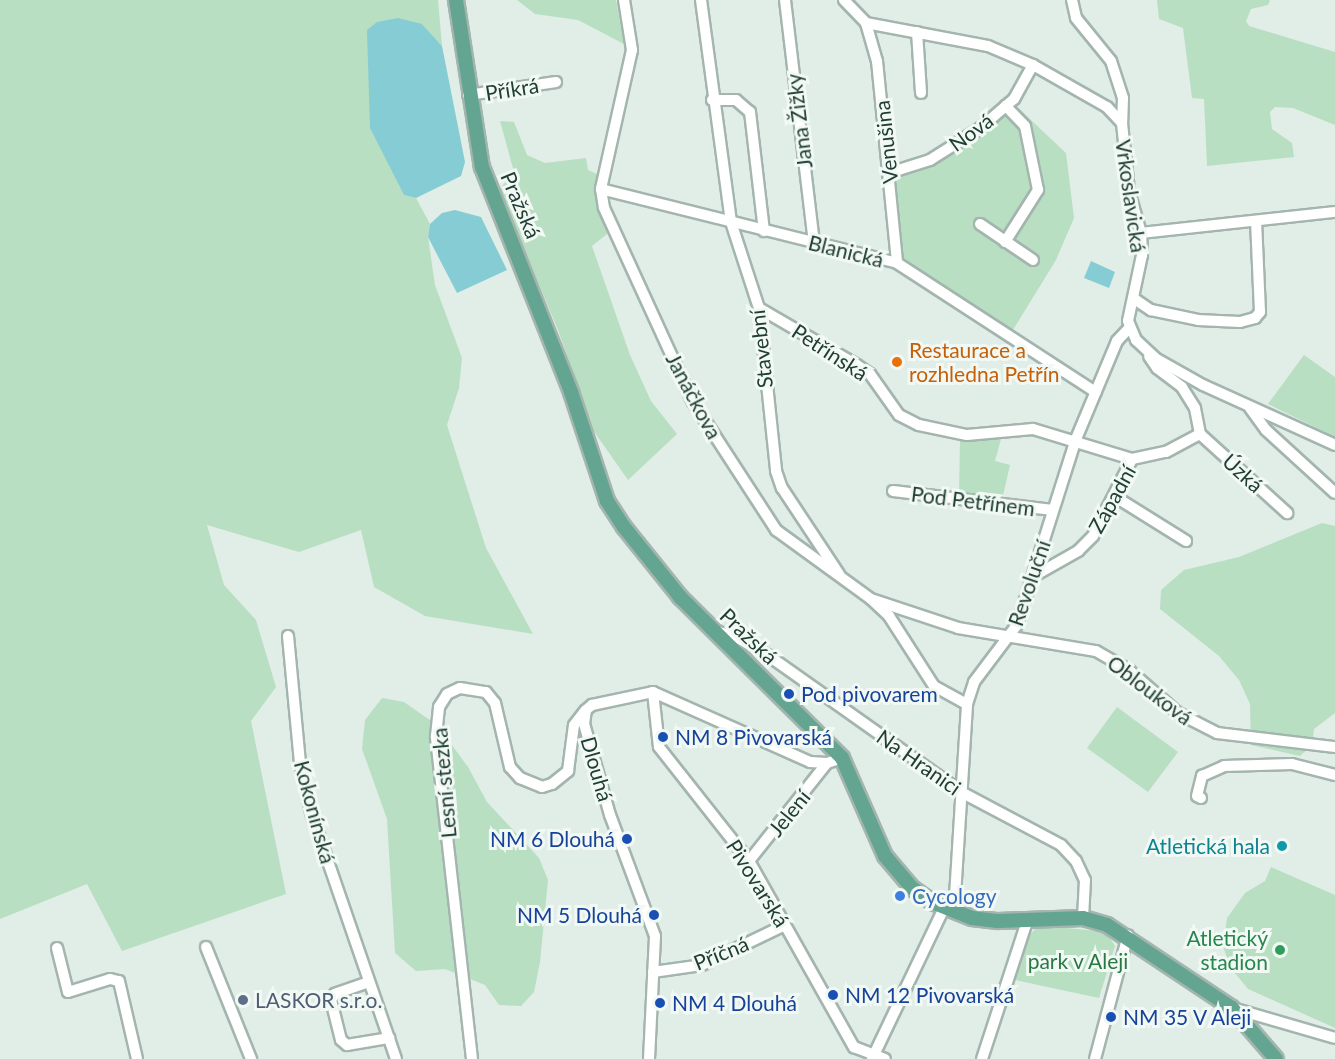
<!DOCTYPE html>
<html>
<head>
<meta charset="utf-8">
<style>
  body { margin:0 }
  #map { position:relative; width:1335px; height:1059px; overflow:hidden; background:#e1ede7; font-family:Lato,sans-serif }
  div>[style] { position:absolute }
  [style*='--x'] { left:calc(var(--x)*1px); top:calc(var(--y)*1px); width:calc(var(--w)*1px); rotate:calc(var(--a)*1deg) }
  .green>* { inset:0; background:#b9dfc2 }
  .water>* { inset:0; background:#86ccd5 }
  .roads { filter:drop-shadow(2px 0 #a3b5ae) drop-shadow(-2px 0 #a3b5ae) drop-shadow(0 2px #a3b5ae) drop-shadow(0 -2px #a3b5ae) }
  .minor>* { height:10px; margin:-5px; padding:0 5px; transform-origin:5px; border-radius:5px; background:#fff }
  .major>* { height:14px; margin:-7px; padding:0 7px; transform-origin:7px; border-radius:7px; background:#63a591 }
  .dots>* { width:16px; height:16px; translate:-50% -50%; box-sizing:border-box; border:3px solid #f2f9f5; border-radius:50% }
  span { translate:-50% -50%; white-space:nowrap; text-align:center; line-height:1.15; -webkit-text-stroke:6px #f2f9f5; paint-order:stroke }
  .street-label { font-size:21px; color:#203e35 }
  .food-label { font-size:21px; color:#c56008 }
  .left { translate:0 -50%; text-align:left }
  .transit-label { font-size:21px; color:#164399 }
  .right { translate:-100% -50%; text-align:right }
  .culture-label { font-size:21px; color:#0d838f }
  .shop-label { font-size:21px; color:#366cbe }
  .leisure-label { font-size:21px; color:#27864d }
  .park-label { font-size:21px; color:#287844 }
  .service-label { font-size:21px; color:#4e5e75 }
</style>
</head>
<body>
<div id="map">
  <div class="green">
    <div style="clip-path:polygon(0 0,438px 0,442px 46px,422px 24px,404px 195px,416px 198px,430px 224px,428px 237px,435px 285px,462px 358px,459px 388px,447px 425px,486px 548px,533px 634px,425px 616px,374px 587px,361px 530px,299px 552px,207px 525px,224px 585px,256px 620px,276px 687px,251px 721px,286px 894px,122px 951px,87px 884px,0 919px)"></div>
    <div style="clip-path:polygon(517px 0,616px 0,624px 44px,578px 20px,535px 14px)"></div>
    <div style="clip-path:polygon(1157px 0,1270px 0,1268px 5px,1251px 9px,1246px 21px,1249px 26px,1335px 52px,1335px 125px,1293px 108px,1275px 107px,1270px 112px,1272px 129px,1292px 143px,1294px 157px,1207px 166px,1204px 99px,1192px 98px,1183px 28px,1159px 19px)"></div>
    <div style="clip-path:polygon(1015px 105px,1066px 153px,1074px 218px,1056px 260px,1011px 333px,906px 266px,901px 255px,895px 177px,935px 165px,981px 135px)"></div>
    <div style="clip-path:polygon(500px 121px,514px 122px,527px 155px,545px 163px,586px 158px,588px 170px,599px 175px,607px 234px,592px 246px,630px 355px,651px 401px,677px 434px,628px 480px,593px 430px,558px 330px,499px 190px,514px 172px)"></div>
    <div style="clip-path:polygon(1304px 355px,1335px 377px,1335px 437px,1268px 404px)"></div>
    <div style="clip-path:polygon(1001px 439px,995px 461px,1010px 465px,1002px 500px,959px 495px,960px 441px)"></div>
    <div style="clip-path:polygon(1322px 523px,1335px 526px,1335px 713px,1314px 729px,1312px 745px,1300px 756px,1251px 745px,1250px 704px,1239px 680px,1219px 656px,1160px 609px,1161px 590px,1184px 570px,1239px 557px)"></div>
    <div style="clip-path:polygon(382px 698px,404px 702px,437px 725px,468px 767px,487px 802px,539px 858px,548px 880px,540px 962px,534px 992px,521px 1006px,499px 1005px,485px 985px,445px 969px,416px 971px,395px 953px,387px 819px,362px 749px,365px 720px)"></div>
    <div style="clip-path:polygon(1117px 707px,1178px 752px,1148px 792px,1087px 748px)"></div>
    <div style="clip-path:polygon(1271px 867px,1335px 895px,1335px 1028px,1248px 989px,1230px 967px,1223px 946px,1227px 918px,1245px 893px,1265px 881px)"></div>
    <div style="clip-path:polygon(1045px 926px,1098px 931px,1108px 935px,1115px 946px,1099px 998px,1015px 980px,1028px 937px,1036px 928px)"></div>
  </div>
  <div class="water">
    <div style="clip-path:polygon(398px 18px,422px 24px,442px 46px,465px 162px,461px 176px,416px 198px,404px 195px,370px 128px,367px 30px,377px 22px)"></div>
    <div style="clip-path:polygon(455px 210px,481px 217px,507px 270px,457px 293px,428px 237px,430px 224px,442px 213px)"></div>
    <div style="clip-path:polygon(1091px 261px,1115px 272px,1109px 288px,1084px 278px)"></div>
  </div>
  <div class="roads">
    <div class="minor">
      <div style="--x:624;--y:0;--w:51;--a:80.9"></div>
      <div style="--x:632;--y:50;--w:142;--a:102.6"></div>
      <div style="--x:601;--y:189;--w:19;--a:81"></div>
      <div style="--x:604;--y:208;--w:213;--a:65.4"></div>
      <div style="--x:693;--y:402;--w:153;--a:57"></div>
      <div style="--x:776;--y:530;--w:117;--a:36"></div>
      <div style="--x:871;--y:599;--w:25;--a:43"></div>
      <div style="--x:889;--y:616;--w:83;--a:57.3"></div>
      <div style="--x:934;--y:686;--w:38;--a:29"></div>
      <div style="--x:701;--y:0;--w:224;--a:82.3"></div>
      <div style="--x:731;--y:222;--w:90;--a:72"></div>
      <div style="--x:759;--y:308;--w:164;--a:84"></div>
      <div style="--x:776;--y:471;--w:18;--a:71"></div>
      <div style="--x:782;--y:488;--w:103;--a:56.5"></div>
      <div style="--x:785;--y:0;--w:245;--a:83.2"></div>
      <div style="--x:844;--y:0;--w:32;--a:46"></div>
      <div style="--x:866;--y:23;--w:124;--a:10.7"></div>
      <div style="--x:988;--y:46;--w:49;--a:22.9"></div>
      <div style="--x:1033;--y:65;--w:85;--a:29.6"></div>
      <div style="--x:1107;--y:107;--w:22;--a:47"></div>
      <div style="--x:1122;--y:123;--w:68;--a:84.1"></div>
      <div style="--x:1129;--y:191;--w:44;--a:74.1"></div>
      <div style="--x:1141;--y:233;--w:22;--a:87"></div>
      <div style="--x:1142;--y:255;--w:67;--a:102"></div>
      <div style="--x:1128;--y:321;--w:21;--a:67"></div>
      <div style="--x:1136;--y:340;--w:26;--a:43"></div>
      <div style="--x:1155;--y:358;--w:55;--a:29.4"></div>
      <div style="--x:1203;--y:385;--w:145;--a:24.4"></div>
      <div style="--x:1072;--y:0;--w:18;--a:77"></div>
      <div style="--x:1076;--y:18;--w:55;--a:50.9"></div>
      <div style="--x:1111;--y:61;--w:39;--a:72"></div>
      <div style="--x:1123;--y:98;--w:25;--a:92"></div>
      <div style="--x:866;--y:23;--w:40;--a:74"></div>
      <div style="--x:877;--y:61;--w:203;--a:84.3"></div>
      <div style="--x:917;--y:32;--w:61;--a:86.2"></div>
      <div style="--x:468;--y:95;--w:89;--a:-8.4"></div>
      <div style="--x:712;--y:100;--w:24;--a:0"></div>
      <div style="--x:736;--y:100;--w:18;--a:41"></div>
      <div style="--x:750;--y:112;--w:120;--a:83.3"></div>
      <div style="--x:889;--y:173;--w:43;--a:-17.6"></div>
      <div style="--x:930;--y:160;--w:58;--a:-32.3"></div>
      <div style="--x:979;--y:129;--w:46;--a:-40.6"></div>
      <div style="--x:1014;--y:99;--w:39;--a:-61"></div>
      <div style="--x:601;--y:189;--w:305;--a:14"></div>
      <div style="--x:897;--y:263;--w:237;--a:33"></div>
      <div style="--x:980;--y:224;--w:64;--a:34.2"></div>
      <div style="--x:1141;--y:233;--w:195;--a:-6.2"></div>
      <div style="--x:1005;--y:242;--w:62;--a:-57.6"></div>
      <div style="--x:1038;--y:190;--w:65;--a:-101.5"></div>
      <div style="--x:1025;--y:126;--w:28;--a:-134"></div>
      <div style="--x:1133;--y:298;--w:22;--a:34"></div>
      <div style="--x:1151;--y:310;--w:48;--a:12"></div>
      <div style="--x:1198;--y:320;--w:42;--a:2.7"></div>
      <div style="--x:1240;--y:322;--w:16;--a:-15"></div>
      <div style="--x:1255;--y:318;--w:8;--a:-50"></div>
      <div style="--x:1260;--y:312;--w:90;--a:-92.5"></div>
      <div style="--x:759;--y:308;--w:113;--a:30.2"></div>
      <div style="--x:857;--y:365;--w:16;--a:35"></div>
      <div style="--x:870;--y:374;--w:50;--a:54.7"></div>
      <div style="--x:899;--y:415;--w:22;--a:27"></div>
      <div style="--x:919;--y:425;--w:49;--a:11.8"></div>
      <div style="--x:967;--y:435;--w:66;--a:-5.2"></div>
      <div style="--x:1033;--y:429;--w:103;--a:16.9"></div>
      <div style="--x:1250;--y:408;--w:27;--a:54"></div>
      <div style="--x:1266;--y:430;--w:93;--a:42.4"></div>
      <div style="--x:1200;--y:434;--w:118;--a:42.2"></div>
      <div style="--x:1132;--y:459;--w:35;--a:-12"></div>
      <div style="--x:1166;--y:452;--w:38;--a:-28"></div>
      <div style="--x:1200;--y:434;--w:26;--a:-101"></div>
      <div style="--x:1195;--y:408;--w:25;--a:-122"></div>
      <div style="--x:1182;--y:387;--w:31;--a:-143"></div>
      <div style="--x:1157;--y:368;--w:14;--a:-124"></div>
      <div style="--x:893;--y:491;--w:161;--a:6.8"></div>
      <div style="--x:1114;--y:496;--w:85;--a:32"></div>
      <div style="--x:1034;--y:576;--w:51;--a:-29.6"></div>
      <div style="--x:1078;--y:551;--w:21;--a:-45"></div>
      <div style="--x:1093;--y:536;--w:86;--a:-63.1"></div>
      <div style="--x:874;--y:600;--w:89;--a:18.4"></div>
      <div style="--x:958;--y:628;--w:140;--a:9.5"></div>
      <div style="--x:1096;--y:651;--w:39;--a:30"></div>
      <div style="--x:1130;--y:671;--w:64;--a:41.2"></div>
      <div style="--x:1178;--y:713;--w:44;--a:27.1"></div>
      <div style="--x:1217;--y:733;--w:119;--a:6.8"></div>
      <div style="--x:715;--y:631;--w:20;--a:15"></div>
      <div style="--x:734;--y:636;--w:40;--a:29.7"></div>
      <div style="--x:769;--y:656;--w:235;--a:35.3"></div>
      <div style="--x:961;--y:792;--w:113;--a:27.9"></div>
      <div style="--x:1061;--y:845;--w:22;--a:47"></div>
      <div style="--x:1076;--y:861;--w:21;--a:65"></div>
      <div style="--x:1085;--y:880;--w:38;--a:93"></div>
      <div style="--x:288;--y:636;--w:127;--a:84.6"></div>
      <div style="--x:300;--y:762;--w:51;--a:77.6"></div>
      <div style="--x:311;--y:812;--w:261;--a:71"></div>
      <div style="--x:653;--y:692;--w:55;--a:83.8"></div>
      <div style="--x:659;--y:747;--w:145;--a:51.7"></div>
      <div style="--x:749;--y:861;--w:214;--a:60.6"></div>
      <div style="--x:854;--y:1047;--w:33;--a:21"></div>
      <div style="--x:1201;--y:798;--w:4;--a:-153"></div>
      <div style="--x:1197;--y:796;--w:21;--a:-76"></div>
      <div style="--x:1202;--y:776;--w:24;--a:-24"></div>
      <div style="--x:1224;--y:766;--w:68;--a:-1.7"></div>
      <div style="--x:1292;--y:764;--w:44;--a:14.3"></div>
      <div style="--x:749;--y:861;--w:125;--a:-51.5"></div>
      <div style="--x:954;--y:912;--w:208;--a:-86.4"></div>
      <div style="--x:967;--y:704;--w:23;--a:-72"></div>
      <div style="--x:974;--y:682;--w:71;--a:-53"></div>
      <div style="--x:1017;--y:625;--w:195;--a:-72.4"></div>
      <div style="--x:1076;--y:439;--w:106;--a:-67.3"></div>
      <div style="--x:1117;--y:341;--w:18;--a:-47"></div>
      <div style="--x:206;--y:947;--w:121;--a:68.1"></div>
      <div style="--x:57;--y:948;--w:45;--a:76"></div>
      <div style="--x:68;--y:992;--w:44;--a:-17.2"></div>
      <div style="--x:110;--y:979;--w:9;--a:13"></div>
      <div style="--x:119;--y:981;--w:80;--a:77"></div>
      <div style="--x:653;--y:972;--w:49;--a:-8.1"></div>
      <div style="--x:702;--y:965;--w:92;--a:-25.7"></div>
      <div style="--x:369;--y:982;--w:36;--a:161"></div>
      <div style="--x:335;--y:994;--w:7;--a:124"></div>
      <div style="--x:331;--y:1000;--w:41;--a:76"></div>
      <div style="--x:341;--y:1040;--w:8;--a:40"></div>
      <div style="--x:347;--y:1045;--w:43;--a:-9.5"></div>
      <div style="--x:1232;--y:1008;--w:107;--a:16.2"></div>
      <div style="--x:472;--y:1059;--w:325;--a:-96.4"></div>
      <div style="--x:436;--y:736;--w:29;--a:-84"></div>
      <div style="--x:439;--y:707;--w:15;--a:-58"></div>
      <div style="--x:447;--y:694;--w:14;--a:-25"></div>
      <div style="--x:460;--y:688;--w:26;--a:9"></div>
      <div style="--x:486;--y:692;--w:14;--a:51"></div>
      <div style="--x:495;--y:703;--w:66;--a:76.8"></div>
      <div style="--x:510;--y:767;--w:15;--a:48"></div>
      <div style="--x:520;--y:778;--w:24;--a:22"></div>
      <div style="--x:542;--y:787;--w:10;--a:-17"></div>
      <div style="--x:552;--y:784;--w:21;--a:-39"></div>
      <div style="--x:568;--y:771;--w:46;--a:-82.6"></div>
      <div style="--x:574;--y:725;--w:18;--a:-52"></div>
      <div style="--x:649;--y:1059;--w:123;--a:-87.2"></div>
      <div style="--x:655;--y:936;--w:129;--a:-110.4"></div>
      <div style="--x:610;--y:815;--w:95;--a:-105.9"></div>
      <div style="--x:584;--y:724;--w:14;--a:-82"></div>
      <div style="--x:586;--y:710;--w:8;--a:-40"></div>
      <div style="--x:592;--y:705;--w:62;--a:-12"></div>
      <div style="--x:653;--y:692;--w:172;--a:24"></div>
      <div style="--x:810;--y:762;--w:17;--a:3"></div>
      <div style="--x:827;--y:763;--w:16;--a:-18"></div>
      <div style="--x:872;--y:1059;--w:167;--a:-64.5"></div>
      <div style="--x:982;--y:1059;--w:148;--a:-71.9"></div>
      <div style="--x:1095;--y:1059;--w:128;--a:-75.1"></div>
    </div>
    <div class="major">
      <div style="--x:456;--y:0;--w:169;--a:81.2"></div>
      <div style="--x:482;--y:167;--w:242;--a:68.4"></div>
      <div style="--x:571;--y:392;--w:115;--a:71.7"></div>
      <div style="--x:607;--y:501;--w:31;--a:57"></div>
      <div style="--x:624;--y:527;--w:90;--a:51.3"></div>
      <div style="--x:680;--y:597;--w:228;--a:44.8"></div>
      <div style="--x:842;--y:758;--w:107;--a:66.3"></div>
      <div style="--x:885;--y:856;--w:42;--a:49.8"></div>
      <div style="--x:912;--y:888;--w:24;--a:35"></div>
      <div style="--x:932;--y:902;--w:43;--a:21.8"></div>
      <div style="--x:972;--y:918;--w:26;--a:7"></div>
      <div style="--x:998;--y:921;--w:85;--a:-2"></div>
      <div style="--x:1083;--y:918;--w:25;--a:16"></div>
      <div style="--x:1107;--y:925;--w:150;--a:33.6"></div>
      <div style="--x:1232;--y:1008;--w:67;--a:49.2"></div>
    </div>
  </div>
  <div class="dots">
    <div style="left:897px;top:362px;background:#e8710a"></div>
    <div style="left:789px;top:694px;background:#1a4fb4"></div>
    <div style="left:663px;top:737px;background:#1a4fb4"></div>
    <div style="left:627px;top:839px;background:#1a4fb4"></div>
    <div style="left:1282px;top:846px;background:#0f9aa8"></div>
    <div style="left:900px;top:896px;background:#3f7fe0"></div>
    <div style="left:654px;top:915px;background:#1a4fb4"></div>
    <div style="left:1280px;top:950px;background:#2e9e5b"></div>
    <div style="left:833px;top:995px;background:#1a4fb4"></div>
    <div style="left:243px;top:1000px;background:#5c6f8a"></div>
    <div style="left:660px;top:1003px;background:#1a4fb4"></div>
    <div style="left:1111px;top:1017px;background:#1a4fb4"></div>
  </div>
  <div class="street-label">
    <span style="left:512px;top:89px;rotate:-9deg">Příkrá</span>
    <span style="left:799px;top:121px;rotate:-97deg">Jana Žižky</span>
    <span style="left:971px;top:132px;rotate:-36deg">Nová</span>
    <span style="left:886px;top:142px;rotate:-96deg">Venušina</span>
    <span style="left:1131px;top:196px;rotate:82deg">Vrkoslavická</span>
    <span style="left:521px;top:205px;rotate:67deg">Pražská</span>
    <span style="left:846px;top:251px;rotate:14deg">Blanická</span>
    <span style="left:761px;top:349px;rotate:-96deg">Stavební</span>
    <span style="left:830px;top:352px;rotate:33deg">Petřínská</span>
    <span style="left:694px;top:396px;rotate:62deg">Janáčkova</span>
    <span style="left:1243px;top:473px;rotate:42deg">Úzká</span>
    <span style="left:1112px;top:499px;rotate:-61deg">Západní</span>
    <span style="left:973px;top:501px;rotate:7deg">Pod Petřínem</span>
    <span style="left:1029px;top:583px;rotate:-71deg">Revoluční</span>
    <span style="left:749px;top:636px;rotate:44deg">Pražská</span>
    <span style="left:1150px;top:690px;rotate:37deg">Oblouková</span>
    <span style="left:919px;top:762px;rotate:35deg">Na Hranici</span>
    <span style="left:597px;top:769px;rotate:74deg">Dlouhá</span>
    <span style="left:444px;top:783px;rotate:-95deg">Lesní stezka</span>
    <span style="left:315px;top:812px;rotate:75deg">Kokonínská</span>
    <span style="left:789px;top:813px;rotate:-51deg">Jelení</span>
    <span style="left:758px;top:883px;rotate:58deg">Pivovarská</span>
    <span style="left:721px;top:953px;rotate:-22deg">Příčná</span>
  </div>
  <div class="food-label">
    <span class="left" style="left:909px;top:362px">Restaurace a<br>rozhledna Petřín</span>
  </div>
  <div class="transit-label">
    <span class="left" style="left:801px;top:694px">Pod pivovarem</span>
    <span class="left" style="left:675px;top:737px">NM 8 Pivovarská</span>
    <span class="right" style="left:615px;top:839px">NM 6 Dlouhá</span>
    <span class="right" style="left:642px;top:915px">NM 5 Dlouhá</span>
    <span class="left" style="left:845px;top:995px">NM 12 Pivovarská</span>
    <span class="left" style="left:672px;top:1003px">NM 4 Dlouhá</span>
    <span class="left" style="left:1123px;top:1017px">NM 35 V Aleji</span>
  </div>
  <div class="culture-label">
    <span class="right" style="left:1270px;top:846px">Atletická hala</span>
  </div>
  <div class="shop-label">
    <span class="left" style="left:912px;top:896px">Cycology</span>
  </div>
  <div class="leisure-label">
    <span class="right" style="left:1268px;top:950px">Atletický<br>stadion</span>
  </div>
  <div class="park-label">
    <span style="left:1078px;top:961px">park v Aleji</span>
  </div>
  <div class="service-label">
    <span class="left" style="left:255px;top:1000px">LASKOR s.r.o.</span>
  </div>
</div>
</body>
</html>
